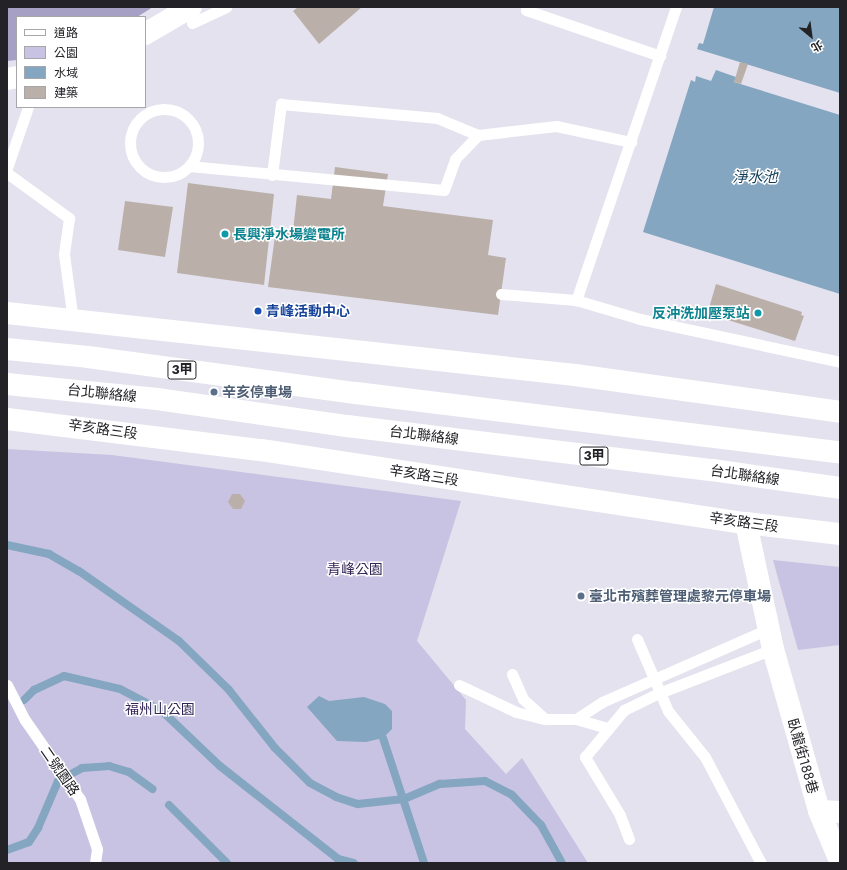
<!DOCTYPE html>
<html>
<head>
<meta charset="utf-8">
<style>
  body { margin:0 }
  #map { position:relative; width:847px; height:870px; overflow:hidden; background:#e3e2ee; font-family:Jost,"Noto Sans TC",sans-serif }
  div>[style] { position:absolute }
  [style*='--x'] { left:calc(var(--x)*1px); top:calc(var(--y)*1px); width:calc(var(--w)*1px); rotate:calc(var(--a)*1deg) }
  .green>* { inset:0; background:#c8c3e2 }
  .forest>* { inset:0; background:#a6a0c5 }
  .water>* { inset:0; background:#84a6c0 }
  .stream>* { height:8px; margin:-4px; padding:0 4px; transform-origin:4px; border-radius:4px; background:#84a6c0 }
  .building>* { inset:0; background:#bbb0a9 }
  .lane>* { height:11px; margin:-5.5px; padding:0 5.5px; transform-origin:5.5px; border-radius:5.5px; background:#fff }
  .lane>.ring { margin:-5.5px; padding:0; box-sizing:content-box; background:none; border:11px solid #fff; border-radius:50% }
  .street>* { height:22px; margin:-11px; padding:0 11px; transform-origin:11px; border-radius:11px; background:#fff }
  .secondary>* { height:22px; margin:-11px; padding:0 11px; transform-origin:11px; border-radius:11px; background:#fff }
  .highway>* { height:22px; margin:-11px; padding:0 11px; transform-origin:11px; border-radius:11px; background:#fff }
  .dots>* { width:11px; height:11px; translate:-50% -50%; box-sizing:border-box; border:2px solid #fff; border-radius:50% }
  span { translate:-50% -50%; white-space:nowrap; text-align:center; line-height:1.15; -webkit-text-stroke:3px #fff; paint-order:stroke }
  .shield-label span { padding:1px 3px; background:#fff; border:1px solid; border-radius:3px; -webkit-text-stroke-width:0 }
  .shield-label { font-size:13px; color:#232227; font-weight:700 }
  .culture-label { font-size:14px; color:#0d838f; font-weight:700 }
  .left { translate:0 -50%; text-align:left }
  .right { translate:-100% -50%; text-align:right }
  .transit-label { font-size:14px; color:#164399; font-weight:700 }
  .service-label { font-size:14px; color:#4e5e75; font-weight:700 }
  .street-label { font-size:14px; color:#232227 }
  .park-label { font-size:14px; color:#322555 }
  .water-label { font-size:15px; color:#113c57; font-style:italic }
  .frame { position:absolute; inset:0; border:8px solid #232227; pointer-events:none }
  .legend { position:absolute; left:16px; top:16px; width:130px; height:92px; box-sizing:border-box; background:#fff; border:1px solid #a7a7a9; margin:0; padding:5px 7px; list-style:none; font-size:12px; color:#232227 }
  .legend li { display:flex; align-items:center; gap:8px; height:20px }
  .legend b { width:20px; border:1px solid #a7a7a9 }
  .north { position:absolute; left:791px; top:16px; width:40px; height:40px; -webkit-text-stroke:3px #fff; paint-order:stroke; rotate:151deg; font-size:11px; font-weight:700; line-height:16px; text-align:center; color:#232227 }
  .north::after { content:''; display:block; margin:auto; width:14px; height:18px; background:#232227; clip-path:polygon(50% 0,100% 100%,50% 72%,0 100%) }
</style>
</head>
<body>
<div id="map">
  <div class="green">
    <div style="clip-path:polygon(7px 449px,112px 455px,461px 501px,417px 641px,466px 700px,465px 729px,506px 774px,522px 758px,588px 863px,7px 863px)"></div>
    <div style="clip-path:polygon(773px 560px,840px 567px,840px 645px,798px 650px)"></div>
  </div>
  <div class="forest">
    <div style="clip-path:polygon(7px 7px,153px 7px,137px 17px,17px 17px,17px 60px,7px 61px)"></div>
  </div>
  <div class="water">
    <div style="clip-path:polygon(714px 7px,840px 7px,840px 93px,697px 49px,699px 43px,703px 44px)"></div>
    <div style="clip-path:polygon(716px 70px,736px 77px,734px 82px,840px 115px,840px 294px,643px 232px,691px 80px,695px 82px,696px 76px,711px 81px)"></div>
    <div style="clip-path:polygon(319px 696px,329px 701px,364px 697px,385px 704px,392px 711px,392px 729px,383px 738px,366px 742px,337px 741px,307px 707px)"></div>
  </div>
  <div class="stream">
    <div style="--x:7;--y:545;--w:43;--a:12.1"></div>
    <div style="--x:49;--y:554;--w:34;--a:30"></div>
    <div style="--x:79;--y:571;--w:122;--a:35"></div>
    <div style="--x:179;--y:641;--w:70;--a:44.4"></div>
    <div style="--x:229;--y:690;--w:74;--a:51.6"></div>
    <div style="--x:275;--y:748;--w:49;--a:45"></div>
    <div style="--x:310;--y:783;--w:30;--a:28"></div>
    <div style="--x:336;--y:797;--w:23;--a:18"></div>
    <div style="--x:358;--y:804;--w:46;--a:-6.2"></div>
    <div style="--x:404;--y:799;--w:39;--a:-23"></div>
    <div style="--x:440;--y:784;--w:45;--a:-3.8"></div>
    <div style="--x:485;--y:781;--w:30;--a:27"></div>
    <div style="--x:512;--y:795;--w:42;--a:46"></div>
    <div style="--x:541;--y:825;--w:43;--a:61.1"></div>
    <div style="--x:24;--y:700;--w:14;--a:-45"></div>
    <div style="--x:34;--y:690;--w:33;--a:-25"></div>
    <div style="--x:64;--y:676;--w:57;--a:13.1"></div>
    <div style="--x:120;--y:689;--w:47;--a:27.6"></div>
    <div style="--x:162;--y:711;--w:80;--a:43.5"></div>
    <div style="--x:220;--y:766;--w:150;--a:38.2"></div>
    <div style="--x:338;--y:859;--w:16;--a:14"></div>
    <div style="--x:383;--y:738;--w:132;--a:71.8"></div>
    <div style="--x:169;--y:805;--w:82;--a:45"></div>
    <div style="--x:7;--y:850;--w:23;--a:-20"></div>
    <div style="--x:29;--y:842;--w:17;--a:-57"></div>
    <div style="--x:38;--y:828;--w:51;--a:-66.9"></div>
    <div style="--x:58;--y:781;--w:27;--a:-28"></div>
    <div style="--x:82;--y:768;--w:27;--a:-4"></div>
    <div style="--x:109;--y:766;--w:21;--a:17"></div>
    <div style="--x:129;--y:772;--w:29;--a:36"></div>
  </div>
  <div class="building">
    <div style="clip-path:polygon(298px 7px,362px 7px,319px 44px,293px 11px)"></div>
    <div style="clip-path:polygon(740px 62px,748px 64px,741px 84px,734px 82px)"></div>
    <div style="clip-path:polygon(335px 167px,388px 174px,383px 206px,493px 220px,488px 255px,506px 258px,498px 315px,268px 287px,276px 229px,293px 231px,297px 195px,331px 199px)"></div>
    <div style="clip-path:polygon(188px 183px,274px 194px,264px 285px,177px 273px)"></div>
    <div style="clip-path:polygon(125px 201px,173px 207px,165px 257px,118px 250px)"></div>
    <div style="clip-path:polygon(716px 284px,802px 312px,801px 315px,804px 316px,795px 341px,715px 316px,716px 310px,709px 308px)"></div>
    <div style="clip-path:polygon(232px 494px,240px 494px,245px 501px,241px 509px,233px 509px,228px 502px)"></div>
  </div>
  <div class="lane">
    <div style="--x:527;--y:7;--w:3;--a:108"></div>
    <div style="--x:526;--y:10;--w:142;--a:18.9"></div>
    <div style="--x:676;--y:7;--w:310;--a:108.8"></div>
    <div style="--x:576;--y:300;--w:67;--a:16.5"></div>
    <div style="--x:640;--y:319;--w:205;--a:12.1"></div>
    <div style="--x:192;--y:23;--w:38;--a:-25"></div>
    <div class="ring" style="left:130px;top:109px;width:57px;height:57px"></div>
    <div style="--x:189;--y:166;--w:256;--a:5.4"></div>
    <div style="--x:444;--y:190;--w:33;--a:-70"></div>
    <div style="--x:455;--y:159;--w:33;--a:-46"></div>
    <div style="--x:7;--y:168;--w:65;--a:-71"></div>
    <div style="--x:7;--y:173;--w:77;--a:36"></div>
    <div style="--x:69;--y:218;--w:36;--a:98"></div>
    <div style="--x:64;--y:254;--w:68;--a:82.3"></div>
    <div style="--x:272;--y:175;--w:72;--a:-82.8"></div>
    <div style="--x:281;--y:104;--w:157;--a:5.1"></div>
    <div style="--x:437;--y:118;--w:44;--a:22.5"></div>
    <div style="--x:478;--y:135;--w:79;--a:-6.6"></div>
    <div style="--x:556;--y:126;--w:77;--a:12"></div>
    <div style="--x:501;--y:294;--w:75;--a:4.6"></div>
    <div style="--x:637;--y:639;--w:78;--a:66.7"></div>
    <div style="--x:668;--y:711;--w:59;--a:51.2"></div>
    <div style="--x:705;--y:757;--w:120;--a:62.2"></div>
    <div style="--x:512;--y:674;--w:27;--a:66"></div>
    <div style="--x:523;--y:699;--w:28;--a:42"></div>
    <div style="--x:7;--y:685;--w:39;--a:63"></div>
    <div style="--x:25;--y:720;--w:96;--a:55.2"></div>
    <div style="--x:80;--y:799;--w:53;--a:71.2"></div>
    <div style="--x:97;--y:849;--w:14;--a:98"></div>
    <div style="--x:459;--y:685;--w:63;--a:25.3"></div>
    <div style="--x:516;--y:712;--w:30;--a:14"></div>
    <div style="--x:545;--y:719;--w:31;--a:0"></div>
    <div style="--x:576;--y:719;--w:33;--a:16"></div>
    <div style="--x:576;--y:719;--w:31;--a:-33"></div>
    <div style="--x:602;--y:702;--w:181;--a:-23.7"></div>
    <div style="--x:629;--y:839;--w:26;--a:-111"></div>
    <div style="--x:620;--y:815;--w:68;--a:-121.1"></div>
    <div style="--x:585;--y:757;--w:61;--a:-50.3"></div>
    <div style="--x:624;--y:710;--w:39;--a:-26"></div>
    <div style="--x:659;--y:693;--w:122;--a:-21.1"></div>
  </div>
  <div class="street">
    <div style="--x:145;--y:34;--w:53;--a:-30.4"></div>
    <div style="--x:7;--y:79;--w:10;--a:-11"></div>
    <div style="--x:746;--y:523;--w:129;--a:77.9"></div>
    <div style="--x:773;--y:649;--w:168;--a:74.1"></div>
    <div style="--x:819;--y:811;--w:54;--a:67.2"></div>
    <div style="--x:819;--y:811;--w:21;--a:3"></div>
  </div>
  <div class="secondary">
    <div style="--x:7;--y:313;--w:571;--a:6.23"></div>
    <div style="--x:575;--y:375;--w:268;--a:7.9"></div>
    <div style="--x:7;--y:419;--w:256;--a:7"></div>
    <div style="--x:261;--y:450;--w:490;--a:8.6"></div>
    <div style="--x:746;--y:523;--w:95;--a:6.7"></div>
  </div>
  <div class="highway">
    <div style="--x:7;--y:349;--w:81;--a:5.6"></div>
    <div style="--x:88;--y:357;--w:270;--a:7.7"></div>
    <div style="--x:356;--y:393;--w:488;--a:7"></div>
    <div style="--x:7;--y:384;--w:151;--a:5.7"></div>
    <div style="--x:157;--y:399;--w:192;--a:8.1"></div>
    <div style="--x:347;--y:426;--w:368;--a:6.9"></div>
    <div style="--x:712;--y:470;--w:129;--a:8"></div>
  </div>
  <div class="dots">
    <div style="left:225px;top:234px;background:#0f9aa8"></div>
    <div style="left:258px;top:311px;background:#1a4fb4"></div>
    <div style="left:758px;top:313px;background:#0f9aa8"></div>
    <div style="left:214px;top:392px;background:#5c6f8a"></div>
    <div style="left:581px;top:596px;background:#5c6f8a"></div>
  </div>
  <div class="shield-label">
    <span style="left:182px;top:370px">3甲</span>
    <span style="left:594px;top:456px">3甲</span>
  </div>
  <div class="culture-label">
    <span class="left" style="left:233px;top:234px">長興淨水場變電所</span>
    <span class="right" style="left:750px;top:313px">反沖洗加壓泵站</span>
  </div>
  <div class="transit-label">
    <span class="left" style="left:266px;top:311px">青峰活動中心</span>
  </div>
  <div class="service-label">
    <span class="left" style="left:222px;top:392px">辛亥停車場</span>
    <span class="left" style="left:589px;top:596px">臺北市殯葬管理處黎元停車場</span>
  </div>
  <div class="street-label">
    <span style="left:102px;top:393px;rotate:6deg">台北聯絡線</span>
    <span style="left:103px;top:429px;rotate:8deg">辛亥路三段</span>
    <span style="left:424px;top:435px;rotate:7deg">台北聯絡線</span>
    <span style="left:424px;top:475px;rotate:9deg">辛亥路三段</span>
    <span style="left:745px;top:475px;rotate:8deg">台北聯絡線</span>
    <span style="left:744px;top:522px;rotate:8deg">辛亥路三段</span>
    <span style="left:803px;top:756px;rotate:74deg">臥龍街188巷</span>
    <span style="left:60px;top:771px;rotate:55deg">二號園路</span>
  </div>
  <div class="park-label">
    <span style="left:355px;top:569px">青峰公園</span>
    <span style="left:160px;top:709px">福州山公園</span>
  </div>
  <div class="water-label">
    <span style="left:755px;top:178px">淨水池</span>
  </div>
  <div class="frame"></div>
  <ul class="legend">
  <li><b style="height:5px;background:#fff"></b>道路</li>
  <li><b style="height:11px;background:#c8c3e2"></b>公園</li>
  <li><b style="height:11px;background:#84a6c0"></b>水域</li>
  <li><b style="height:11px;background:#bbb0a9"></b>建築</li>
  </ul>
  <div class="north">北</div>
</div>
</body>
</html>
